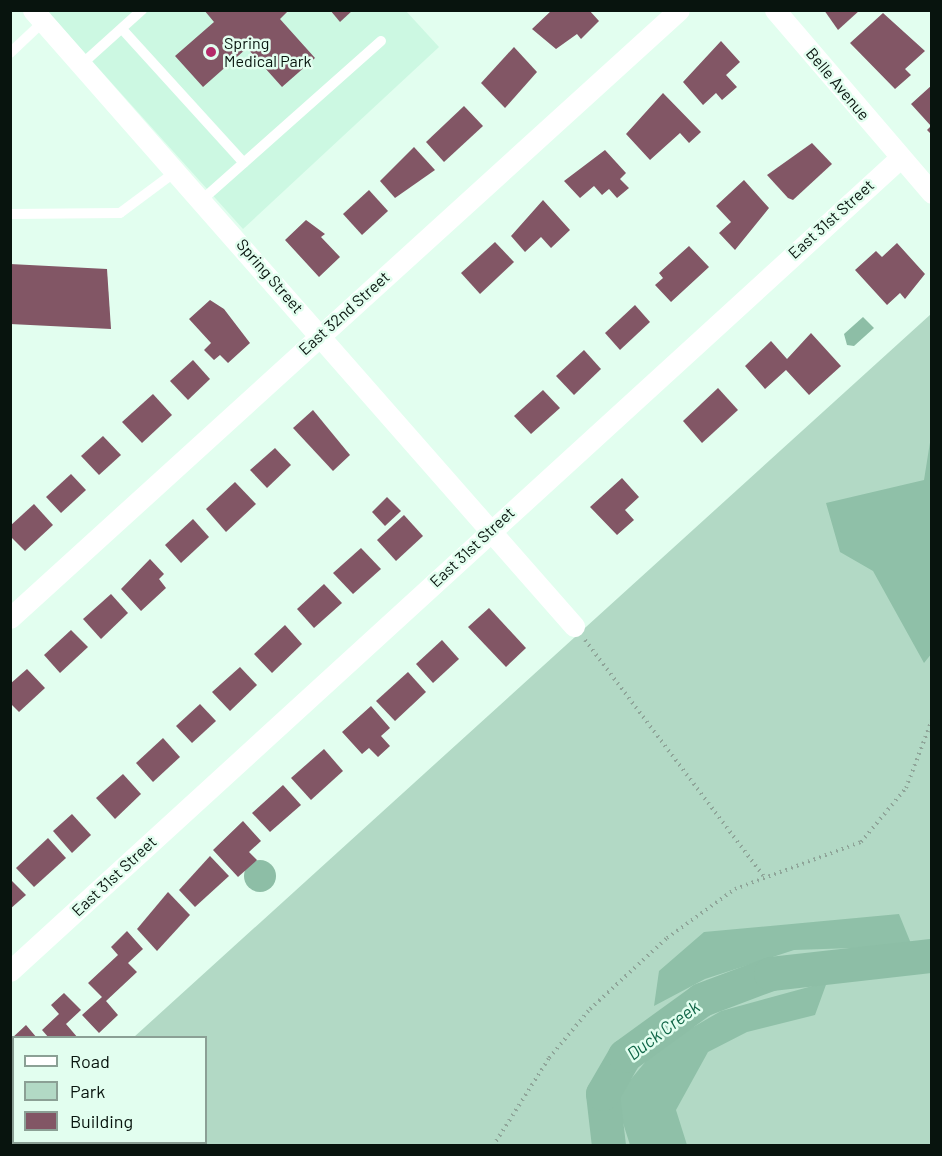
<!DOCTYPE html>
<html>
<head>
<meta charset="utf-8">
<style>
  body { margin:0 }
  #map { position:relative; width:942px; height:1156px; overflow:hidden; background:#e2feef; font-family:Barlow,sans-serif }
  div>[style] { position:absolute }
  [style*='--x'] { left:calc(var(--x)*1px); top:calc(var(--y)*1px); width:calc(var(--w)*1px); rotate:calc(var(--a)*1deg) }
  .built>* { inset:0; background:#ccf8e2 }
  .green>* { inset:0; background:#b2d9c5 }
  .forest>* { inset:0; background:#8fc0a8 }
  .water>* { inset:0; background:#8dbea6 }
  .round { border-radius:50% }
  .river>* { height:34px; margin:-17px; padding:0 17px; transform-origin:17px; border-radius:17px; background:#8dbea6 }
  .building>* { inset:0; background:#825665 }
  .path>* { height:4px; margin-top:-2px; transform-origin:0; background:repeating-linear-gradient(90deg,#8fa599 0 1.5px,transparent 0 6px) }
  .service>* { height:10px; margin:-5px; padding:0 5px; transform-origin:5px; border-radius:5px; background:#fff }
  .minor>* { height:21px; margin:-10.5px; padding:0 10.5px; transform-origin:10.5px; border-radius:10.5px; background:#fff }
  .dots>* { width:16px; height:16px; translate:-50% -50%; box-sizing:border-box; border:3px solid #e2feef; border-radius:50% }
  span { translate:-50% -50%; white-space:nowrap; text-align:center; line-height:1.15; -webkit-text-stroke:5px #e2feef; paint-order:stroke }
  .poi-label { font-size:16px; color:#08140e }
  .left { translate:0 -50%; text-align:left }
  .street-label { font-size:16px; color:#08140e }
  .water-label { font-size:18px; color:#106647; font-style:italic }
  .frame { position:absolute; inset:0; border:12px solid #08140e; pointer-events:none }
  .legend { position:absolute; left:12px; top:1036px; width:195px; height:108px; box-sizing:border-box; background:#e2feef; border:2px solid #8ba095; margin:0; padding:8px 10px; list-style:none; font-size:18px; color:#08140e }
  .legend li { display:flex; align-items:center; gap:12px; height:30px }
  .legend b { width:30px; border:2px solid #8ba095 }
</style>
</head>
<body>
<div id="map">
  <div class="built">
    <div style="clip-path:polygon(47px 11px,406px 11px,439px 47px,243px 229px)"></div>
  </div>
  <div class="green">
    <div style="clip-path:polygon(931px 314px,931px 1145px,15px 1146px,206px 1142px,206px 1038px,134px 1037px)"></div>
  </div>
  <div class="forest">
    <div style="clip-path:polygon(931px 436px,932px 653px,924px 663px,873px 571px,840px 552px,826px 503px,924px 480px)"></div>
    <div style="clip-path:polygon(899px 914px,912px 946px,794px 950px,705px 979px,654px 1006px,659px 971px,704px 932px)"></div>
    <div style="clip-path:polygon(827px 982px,815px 1015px,747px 1032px,708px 1052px,676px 1110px,687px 1145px,630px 1145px,615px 1098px,657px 1048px,721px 1011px)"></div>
  </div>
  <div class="water">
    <div style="clip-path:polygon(863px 317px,874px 328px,854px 346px,847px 345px,844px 334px)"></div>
    <div class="round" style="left:244px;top:860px;width:32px;height:32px"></div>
  </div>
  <div class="river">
    <div style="--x:609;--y:1146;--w:52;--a:-96.6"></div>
    <div style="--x:603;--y:1094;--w:44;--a:-59.9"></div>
    <div style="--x:625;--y:1056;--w:95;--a:-36"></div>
    <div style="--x:702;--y:1000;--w:74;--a:-20.6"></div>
    <div style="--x:771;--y:974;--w:162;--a:-6.4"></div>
  </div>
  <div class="building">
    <div style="clip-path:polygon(204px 10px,289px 10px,280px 19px,315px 58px,282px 87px,247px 48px,203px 87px,175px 56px,214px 22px)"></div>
    <div style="clip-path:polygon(330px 10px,353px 10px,340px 22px)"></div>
    <div style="clip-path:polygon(552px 10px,589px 10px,599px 21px,581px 39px,577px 34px,556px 49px,532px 29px)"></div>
    <div style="clip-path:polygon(824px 10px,860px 10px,838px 30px)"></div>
    <div style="clip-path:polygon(883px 13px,925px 51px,905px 69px,911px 75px,895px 89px,850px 43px)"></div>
    <div style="clip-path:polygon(721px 41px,740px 62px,726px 75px,737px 87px,722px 100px,716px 93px,703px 105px,683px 82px)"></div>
    <div style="clip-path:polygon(514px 47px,537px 72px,505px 108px,481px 83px)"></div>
    <div style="clip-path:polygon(932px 85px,932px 135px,927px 130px,931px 126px,911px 104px)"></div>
    <div style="clip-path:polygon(663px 93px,701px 132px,689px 143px,680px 133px,650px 160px,626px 134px)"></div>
    <div style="clip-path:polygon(464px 106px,483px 126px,444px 162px,426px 142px)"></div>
    <div style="clip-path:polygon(812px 143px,832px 164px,793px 200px,788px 198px,767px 175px)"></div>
    <div style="clip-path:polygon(414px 147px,435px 170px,395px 198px,380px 181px)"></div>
    <div style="clip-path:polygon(605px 150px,626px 173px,620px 179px,629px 188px,617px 198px,609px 189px,602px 195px,594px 186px,580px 198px,564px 181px)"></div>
    <div style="clip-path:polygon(744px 180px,769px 208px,735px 250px,719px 233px,731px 222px,716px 206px)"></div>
    <div style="clip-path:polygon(369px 190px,388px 211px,362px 235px,343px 214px)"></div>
    <div style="clip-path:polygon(543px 200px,570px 230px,551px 248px,541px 237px,525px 252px,511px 236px)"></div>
    <div style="clip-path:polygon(306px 220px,325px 234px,321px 237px,340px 257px,319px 277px,285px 240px)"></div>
    <div style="clip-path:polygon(495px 242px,514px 262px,480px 294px,461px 273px)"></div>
    <div style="clip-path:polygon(897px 243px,925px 274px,905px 299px,900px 293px,887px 305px,855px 270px,876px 251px,882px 257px)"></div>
    <div style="clip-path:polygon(689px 246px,709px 267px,671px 302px,655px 285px,663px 278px,659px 273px)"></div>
    <div style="clip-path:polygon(10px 264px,107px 269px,111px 329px,10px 324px)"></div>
    <div style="clip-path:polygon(210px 300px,224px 309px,250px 343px,228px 363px,220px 355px,214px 360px,204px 350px,211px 343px,189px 319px)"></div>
    <div style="clip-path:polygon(635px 305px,650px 322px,620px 350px,605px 333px)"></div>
    <div style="clip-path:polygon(811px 333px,841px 366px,809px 395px,786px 370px,765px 389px,745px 366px,771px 341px,787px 359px)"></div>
    <div style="clip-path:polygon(584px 350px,601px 369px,574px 395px,556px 376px)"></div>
    <div style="clip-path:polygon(193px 360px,210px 379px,188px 400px,170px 381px)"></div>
    <div style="clip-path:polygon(718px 388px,738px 410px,702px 443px,683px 421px)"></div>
    <div style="clip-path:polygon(543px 390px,560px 408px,531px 434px,514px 416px)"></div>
    <div style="clip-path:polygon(153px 394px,172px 415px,142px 443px,122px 422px)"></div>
    <div style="clip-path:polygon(313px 410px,350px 455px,333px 471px,293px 428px)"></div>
    <div style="clip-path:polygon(103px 436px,121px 455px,99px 475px,81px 456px)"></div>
    <div style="clip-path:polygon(275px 448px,291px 465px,267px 488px,250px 470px)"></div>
    <div style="clip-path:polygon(71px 474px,86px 490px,61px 513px,46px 497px)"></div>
    <div style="clip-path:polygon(622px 478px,639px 497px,625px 510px,634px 520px,617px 535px,590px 507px)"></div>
    <div style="clip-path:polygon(235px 482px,256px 504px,226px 532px,206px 509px)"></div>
    <div style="clip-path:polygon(387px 497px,401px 511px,385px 526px,372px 512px)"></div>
    <div style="clip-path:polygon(34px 504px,53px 525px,25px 551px,10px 536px,10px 526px)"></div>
    <div style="clip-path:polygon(404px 515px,423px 536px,396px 561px,377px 540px)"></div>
    <div style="clip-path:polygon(193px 519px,209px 537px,181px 563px,165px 545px)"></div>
    <div style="clip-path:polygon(361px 548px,381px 569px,353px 594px,333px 573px)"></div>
    <div style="clip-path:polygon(150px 559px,164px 574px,159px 579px,166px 588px,141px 611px,121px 589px)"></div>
    <div style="clip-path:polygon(324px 584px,342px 603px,314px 628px,297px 609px)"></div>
    <div style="clip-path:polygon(111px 594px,128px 613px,101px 639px,83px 619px)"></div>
    <div style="clip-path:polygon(489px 608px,526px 648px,506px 667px,468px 627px)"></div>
    <div style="clip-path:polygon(285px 625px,302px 644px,272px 673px,254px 654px)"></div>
    <div style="clip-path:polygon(71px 630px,88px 647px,60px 673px,44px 655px)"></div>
    <div style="clip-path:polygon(442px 640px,459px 659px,433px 683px,416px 664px)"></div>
    <div style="clip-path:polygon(240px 667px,257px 685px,230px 711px,212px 692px)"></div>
    <div style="clip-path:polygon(27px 669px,45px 688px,19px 712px,10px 703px,10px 684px)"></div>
    <div style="clip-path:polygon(408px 672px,426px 692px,395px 721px,376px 701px)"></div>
    <div style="clip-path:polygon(200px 704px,216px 721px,192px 743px,176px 726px)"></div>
    <div style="clip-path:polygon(371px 706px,390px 728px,381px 736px,390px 746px,378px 757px,369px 748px,362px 754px,342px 732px)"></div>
    <div style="clip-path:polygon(163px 738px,180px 757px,153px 782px,136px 763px)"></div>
    <div style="clip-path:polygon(324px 749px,343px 771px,311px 800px,291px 778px)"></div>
    <div style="clip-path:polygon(123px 774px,141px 794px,115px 819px,96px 798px)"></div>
    <div style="clip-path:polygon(283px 785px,301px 805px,270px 832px,252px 813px)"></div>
    <div style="clip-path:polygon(72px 814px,91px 835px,72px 853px,53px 831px)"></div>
    <div style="clip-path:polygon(243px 821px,261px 841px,249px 852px,257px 860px,238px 877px,213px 850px)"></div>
    <div style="clip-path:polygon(48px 838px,66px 858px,34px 887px,16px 868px)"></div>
    <div style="clip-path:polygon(210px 856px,229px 876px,195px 907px,179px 890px)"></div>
    <div style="clip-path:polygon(10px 879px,26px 895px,10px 909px)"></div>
    <div style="clip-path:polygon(168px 892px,190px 915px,157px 951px,137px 929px)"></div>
    <div style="clip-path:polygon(127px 931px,143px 949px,128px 963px,137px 972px,106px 1001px,118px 1015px,99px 1033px,82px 1015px,102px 997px,88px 983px,118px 955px,111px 947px)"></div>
    <div style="clip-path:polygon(64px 993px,81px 1010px,66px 1024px,78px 1038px,49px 1038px,42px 1030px,59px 1014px,51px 1005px)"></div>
    <div style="clip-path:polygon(26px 1025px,37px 1038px,14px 1038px,14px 1065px,10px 1040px)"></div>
  </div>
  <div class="path">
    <div style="--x:585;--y:640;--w:298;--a:52.9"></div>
    <div style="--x:493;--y:1146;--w:104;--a:-57.5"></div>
    <div style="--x:549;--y:1058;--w:64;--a:-50.1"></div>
    <div style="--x:590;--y:1009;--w:105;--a:-42.7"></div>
    <div style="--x:667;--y:938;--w:84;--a:-35.8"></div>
    <div style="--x:735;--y:889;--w:134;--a:-20.5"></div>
    <div style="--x:861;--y:842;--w:70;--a:-50.2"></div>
    <div style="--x:906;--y:788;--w:73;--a:-69.1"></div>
  </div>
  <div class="service">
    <div style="--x:122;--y:29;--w:181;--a:47.7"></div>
    <div style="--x:10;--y:53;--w:45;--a:-43.2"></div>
    <div style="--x:82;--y:64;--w:81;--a:-42"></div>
    <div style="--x:203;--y:199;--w:238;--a:-41.6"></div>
    <div style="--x:10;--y:214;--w:110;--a:-0.5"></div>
    <div style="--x:120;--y:213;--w:72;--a:-36.6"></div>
  </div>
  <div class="minor">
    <div style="--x:33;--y:10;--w:820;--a:48.71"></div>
    <div style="--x:775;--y:10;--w:241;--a:49.4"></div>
    <div style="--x:10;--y:618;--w:904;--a:-42.27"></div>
    <div style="--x:10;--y:971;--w:1205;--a:-42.41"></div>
  </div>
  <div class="dots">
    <div style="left:211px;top:52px;background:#b42a69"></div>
  </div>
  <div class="poi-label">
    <span class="left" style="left:224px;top:52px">Spring<br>Medical Park</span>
  </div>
  <div class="street-label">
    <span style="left:838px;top:84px;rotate:50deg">Belle Avenue</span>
    <span style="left:831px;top:219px;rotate:-42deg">East 31st Street</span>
    <span style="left:270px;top:276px;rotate:49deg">Spring Street</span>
    <span style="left:344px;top:313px;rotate:-42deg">East 32nd Street</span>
    <span style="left:472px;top:547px;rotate:-43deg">East 31st Street</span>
    <span style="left:114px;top:876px;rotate:-43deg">East 31st Street</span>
  </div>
  <div class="water-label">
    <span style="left:663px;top:1030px;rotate:-37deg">Duck Creek</span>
  </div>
  <div class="frame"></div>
  <ul class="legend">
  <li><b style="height:8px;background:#fff"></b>Road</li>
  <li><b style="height:16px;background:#b2d9c5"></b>Park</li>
  <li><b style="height:16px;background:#825665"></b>Building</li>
  </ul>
</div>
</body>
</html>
